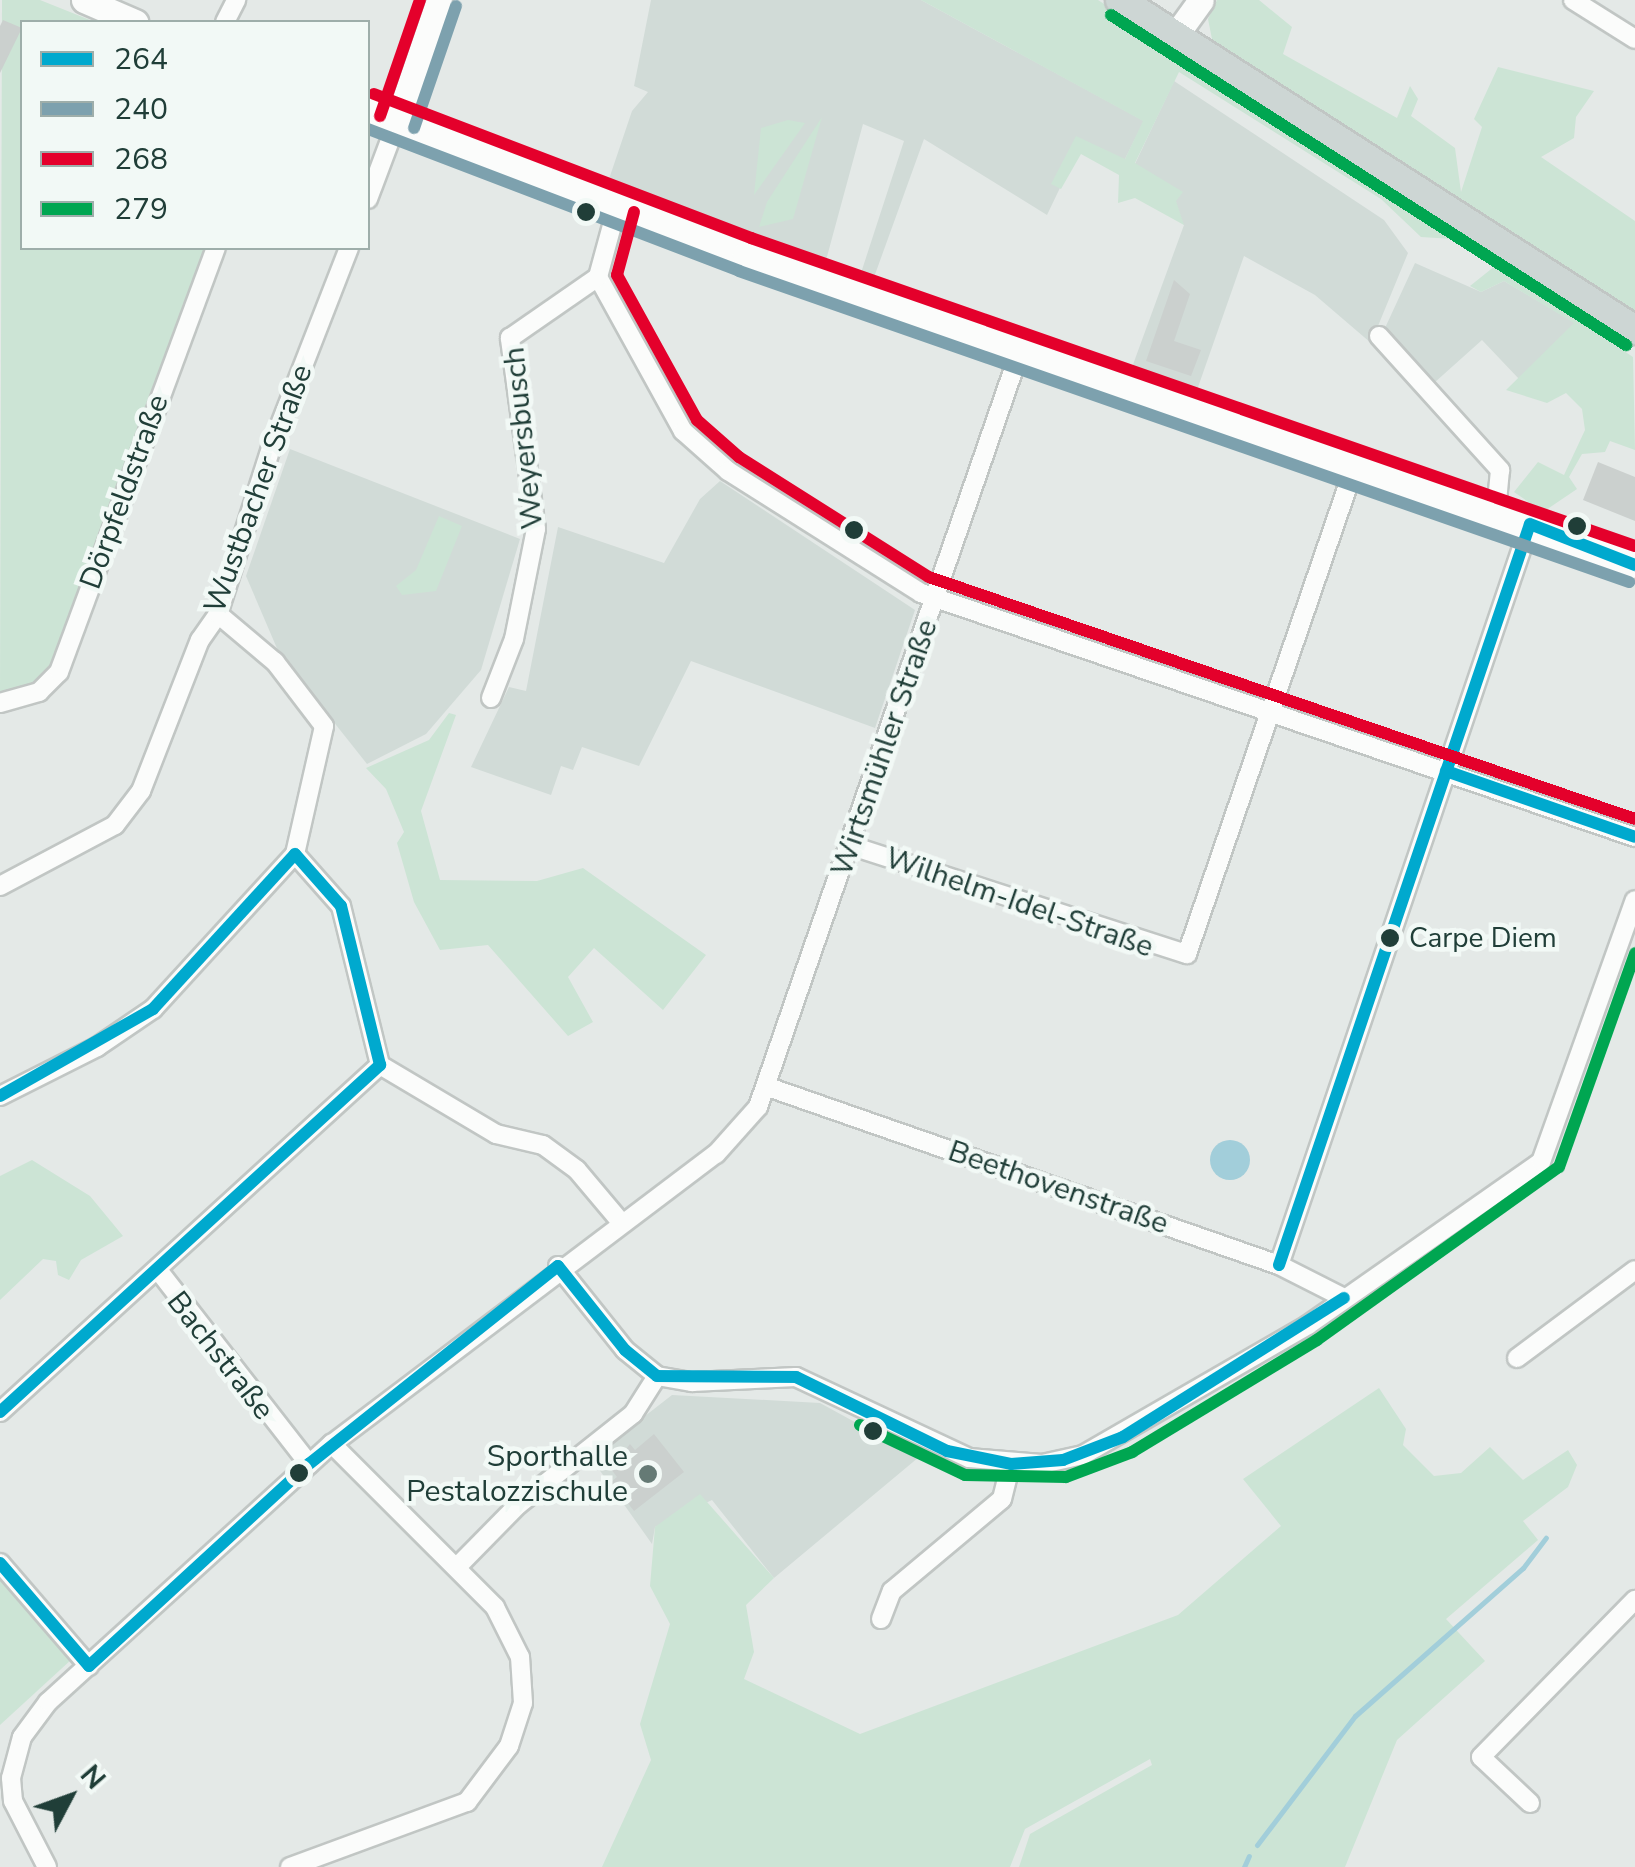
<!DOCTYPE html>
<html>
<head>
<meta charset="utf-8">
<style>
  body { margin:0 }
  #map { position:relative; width:1635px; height:1867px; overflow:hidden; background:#e4e9e7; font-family:"Nunito Sans",sans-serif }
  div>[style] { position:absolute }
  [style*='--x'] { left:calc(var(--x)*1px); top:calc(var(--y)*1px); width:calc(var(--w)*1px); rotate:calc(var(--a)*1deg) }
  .built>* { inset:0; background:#d1dbd7 }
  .green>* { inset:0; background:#cce4d5 }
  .water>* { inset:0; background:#a2ceda }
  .round { border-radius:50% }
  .stream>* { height:5px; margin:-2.5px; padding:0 2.5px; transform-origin:2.5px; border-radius:2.5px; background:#a2ceda }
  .building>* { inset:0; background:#cbd0ce }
  .roads { filter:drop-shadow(2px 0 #c1c6c4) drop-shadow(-2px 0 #c1c6c4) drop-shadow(0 2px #c1c6c4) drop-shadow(0 -2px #c1c6c4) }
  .street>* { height:18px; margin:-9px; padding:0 9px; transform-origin:9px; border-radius:9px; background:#fbfcfb }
  .secondary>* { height:25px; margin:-12.5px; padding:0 12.5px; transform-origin:12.5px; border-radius:12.5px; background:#fbfcfb }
  .primary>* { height:28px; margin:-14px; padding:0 14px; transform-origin:14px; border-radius:14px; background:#cdd6d4 }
  .bus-1>* { height:12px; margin:-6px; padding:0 6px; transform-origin:6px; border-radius:6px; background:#00a9ce }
  .bus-2>* { height:12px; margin:-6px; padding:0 6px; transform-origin:6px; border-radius:6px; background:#7da1ae }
  .bus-3>* { height:12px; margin:-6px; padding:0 6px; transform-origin:6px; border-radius:6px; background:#e4002b }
  .bus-4>* { height:12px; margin:-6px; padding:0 6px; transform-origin:6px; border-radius:6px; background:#00a651 }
  .dots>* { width:28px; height:28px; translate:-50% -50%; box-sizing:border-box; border:5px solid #f2f9f6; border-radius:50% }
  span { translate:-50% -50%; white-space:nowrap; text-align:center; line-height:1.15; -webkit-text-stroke:9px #f2f9f6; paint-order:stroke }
  .bus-label { font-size:28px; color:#203e38 }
  .left { translate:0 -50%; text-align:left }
  .street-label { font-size:30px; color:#203e38 }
  .poi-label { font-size:30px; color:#203e38 }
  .right { translate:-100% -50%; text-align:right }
  .legend { position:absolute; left:20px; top:20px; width:350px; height:230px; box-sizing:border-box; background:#f2f9f6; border:2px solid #9eaeaa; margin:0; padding:12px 18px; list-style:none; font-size:30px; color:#203e38 }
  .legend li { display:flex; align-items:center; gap:20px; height:50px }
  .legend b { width:50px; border:2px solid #9eaeaa }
  .north { position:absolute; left:20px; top:1747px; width:100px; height:100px; -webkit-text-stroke:8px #f2f9f6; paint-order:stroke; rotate:49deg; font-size:28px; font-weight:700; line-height:40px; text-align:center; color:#203e38 }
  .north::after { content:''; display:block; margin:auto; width:35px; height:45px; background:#203e38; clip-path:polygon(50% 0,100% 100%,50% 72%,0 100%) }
</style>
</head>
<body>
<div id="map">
  <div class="built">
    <div style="clip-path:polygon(651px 0,921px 0,1144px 121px,1121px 167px,1081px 144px,1047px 215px,924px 139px,873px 280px,860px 276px,904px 141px,863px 124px,825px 264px,608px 182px,632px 111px,648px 92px,634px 86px)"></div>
    <div style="clip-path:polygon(1174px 81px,1384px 220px,1408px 253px,1371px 343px,1315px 295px,1244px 256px,1197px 390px,1131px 370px,1184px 225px,1127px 181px)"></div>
    <div style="clip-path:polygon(1415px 263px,1481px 292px,1504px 281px,1575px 323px,1519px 379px,1482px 340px,1434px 383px,1385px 328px)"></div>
    <div style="clip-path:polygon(290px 449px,520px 539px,481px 670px,426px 734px,367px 764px,279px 653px,246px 576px)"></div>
    <div style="clip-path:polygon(720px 481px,915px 610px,875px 728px,691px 661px,639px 766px,582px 747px,573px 770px,561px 766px,551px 795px,471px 767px,509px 687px,526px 691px,558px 527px,664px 563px,700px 499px)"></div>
    <div style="clip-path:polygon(672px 1395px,820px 1403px,919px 1457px,774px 1578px,712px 1500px,655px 1527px,652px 1544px,591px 1458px)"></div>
  </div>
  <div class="green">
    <div style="clip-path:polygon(2px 0,40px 0,95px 22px,22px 22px,22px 248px,208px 248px,53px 665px,26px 688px,0 695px)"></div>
    <div style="clip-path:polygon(921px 0,1098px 0,1469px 240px,1421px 237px,1381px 199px,1179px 72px,1135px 163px,1183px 192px,1176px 201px,1184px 225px,1135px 198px,1118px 203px,1119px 175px,1081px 154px,1061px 189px,1051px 184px,1076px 136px,1125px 159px,1143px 121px)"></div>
    <div style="clip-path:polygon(1217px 0,1259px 0,1292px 27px,1283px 54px,1397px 118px,1410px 86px,1418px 99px,1411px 116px,1455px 148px,1461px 192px,1482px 127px,1474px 119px,1498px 67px,1594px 91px,1576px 117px,1574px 138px,1541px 157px,1635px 221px,1635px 319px,1213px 44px,1208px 19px)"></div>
    <div style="clip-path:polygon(822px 117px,793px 219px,759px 227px,767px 202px)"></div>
    <div style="clip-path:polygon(788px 120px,805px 123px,754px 195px,761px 128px)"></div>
    <div style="clip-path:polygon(1495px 266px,1633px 357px,1635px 450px,1610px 441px,1605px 452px,1582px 454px,1569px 477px,1577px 489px,1543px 512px,1514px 492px,1538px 462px,1564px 475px,1585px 430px,1582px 409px,1566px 393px,1547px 403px,1506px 390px,1574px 323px,1504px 281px,1481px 292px,1470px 286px)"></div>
    <div style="clip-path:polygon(439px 516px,462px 526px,436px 591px,402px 595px,396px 586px,416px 570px)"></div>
    <div style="clip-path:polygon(449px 713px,456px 715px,421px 811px,440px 880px,537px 881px,583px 868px,706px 955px,663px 1010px,594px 948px,568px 977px,593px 1022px,568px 1036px,488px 945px,440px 950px,414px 902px,397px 843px,404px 832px,386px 789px,366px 768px,429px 740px)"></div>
    <div style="clip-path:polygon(32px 1160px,90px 1196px,123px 1236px,81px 1260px,69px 1280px,58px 1275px,56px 1261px,43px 1259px,0 1300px,0 1176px)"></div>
    <div style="clip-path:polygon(1379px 1388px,1406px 1429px,1403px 1445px,1434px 1476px,1461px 1473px,1490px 1447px,1523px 1480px,1568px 1450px,1577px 1465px,1568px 1487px,1523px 1521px,1538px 1540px,1446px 1619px,1485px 1661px,1397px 1740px,1345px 1867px,1019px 1867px,1030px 1834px,1152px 1765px,1150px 1759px,1025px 1829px,1010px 1867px,602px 1867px,651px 1760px,640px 1724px,670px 1624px,650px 1586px,655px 1527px,700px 1494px,774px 1578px,746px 1605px,754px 1652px,744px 1679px,860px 1734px,1178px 1615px,1281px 1526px,1243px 1479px)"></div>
    <div style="clip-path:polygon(0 1570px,72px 1659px,0 1725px)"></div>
  </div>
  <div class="water">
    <div class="round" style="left:1210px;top:1140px;width:40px;height:40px"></div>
  </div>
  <div class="stream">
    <div style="--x:1257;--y:1845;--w:162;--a:-52.8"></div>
    <div style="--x:1355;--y:1716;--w:224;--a:-41.4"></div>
    <div style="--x:1523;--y:1568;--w:38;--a:-53"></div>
    <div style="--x:1244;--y:1867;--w:12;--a:-66"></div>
  </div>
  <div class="building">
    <div style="clip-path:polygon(3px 20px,22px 28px,0 73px,0 26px)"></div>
    <div style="clip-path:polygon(1174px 280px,1190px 294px,1174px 341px,1201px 350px,1191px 376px,1146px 361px)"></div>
    <div style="clip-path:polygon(1598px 462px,1635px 477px,1635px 521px,1583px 500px)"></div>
    <div style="clip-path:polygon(654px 1434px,684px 1472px,634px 1511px,611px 1482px,617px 1477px,611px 1469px,630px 1444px,635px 1450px)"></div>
  </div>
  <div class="roads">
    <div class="street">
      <div style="--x:1573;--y:0;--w:73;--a:32.2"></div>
      <div style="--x:225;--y:22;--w:25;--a:-63"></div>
      <div style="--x:368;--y:199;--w:82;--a:-69.4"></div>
      <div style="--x:617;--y:207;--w:73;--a:105.2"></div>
      <div style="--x:598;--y:277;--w:176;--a:61.1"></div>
      <div style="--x:683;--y:431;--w:60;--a:41.6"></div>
      <div style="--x:728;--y:471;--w:228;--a:32.3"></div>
      <div style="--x:921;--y:593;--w:755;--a:18.87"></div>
      <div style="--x:1379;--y:336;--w:181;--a:47.9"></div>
      <div style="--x:1500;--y:470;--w:42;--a:95.4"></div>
      <div style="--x:491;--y:698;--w:63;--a:-68.7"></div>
      <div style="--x:514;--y:639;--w:112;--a:-78.7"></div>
      <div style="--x:536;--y:529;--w:193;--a:-97.8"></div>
      <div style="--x:510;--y:338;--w:107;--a:-34.7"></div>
      <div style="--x:0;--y:703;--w:41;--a:-15.8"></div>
      <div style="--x:39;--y:692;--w:28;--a:-45"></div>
      <div style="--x:59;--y:672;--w:452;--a:-69.7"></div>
      <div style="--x:852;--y:846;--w:352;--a:17.9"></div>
      <div style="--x:1187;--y:954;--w:520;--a:-71.04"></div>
      <div style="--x:295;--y:854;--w:69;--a:48.5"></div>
      <div style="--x:341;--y:906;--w:164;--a:76.2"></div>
      <div style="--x:0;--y:886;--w:130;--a:-27.9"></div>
      <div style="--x:115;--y:825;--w:43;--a:-52.6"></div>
      <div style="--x:141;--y:791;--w:162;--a:-68.7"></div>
      <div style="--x:200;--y:640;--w:32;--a:-55"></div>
      <div style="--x:218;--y:614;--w:174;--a:-72.3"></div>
      <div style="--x:271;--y:448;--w:215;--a:-68.7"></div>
      <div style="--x:380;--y:1065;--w:135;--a:30.7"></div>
      <div style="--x:496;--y:1134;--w:48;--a:13.2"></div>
      <div style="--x:543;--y:1145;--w:42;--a:36.3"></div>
      <div style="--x:577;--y:1170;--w:67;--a:49.9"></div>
      <div style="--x:768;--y:1087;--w:541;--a:19.21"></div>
      <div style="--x:1279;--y:1265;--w:73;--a:26.9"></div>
      <div style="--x:0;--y:1096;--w:109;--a:-26.8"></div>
      <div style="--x:97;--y:1047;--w:68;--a:-34.2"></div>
      <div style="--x:153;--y:1009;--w:210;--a:-47.5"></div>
      <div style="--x:295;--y:854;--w:131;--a:-77.2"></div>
      <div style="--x:324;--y:726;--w:81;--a:-127.4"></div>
      <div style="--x:275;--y:662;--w:75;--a:-139.9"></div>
      <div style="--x:1279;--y:1265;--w:782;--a:-71.29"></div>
      <div style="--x:558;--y:1266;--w:107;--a:51.4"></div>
      <div style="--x:625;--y:1350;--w:41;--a:39.1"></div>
      <div style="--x:657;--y:1376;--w:36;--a:10"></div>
      <div style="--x:692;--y:1382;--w:104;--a:-2.8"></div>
      <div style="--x:796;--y:1377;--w:191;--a:25.1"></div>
      <div style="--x:969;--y:1458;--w:73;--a:4.7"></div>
      <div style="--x:1042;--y:1464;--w:42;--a:-12.4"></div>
      <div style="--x:1083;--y:1455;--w:260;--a:-30"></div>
      <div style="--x:1308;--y:1325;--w:284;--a:-35"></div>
      <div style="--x:1541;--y:1162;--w:278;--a:-70.3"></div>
      <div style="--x:158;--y:1270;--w:246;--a:52.1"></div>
      <div style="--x:1517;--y:1358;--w:147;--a:-36.7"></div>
      <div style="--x:0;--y:1412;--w:515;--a:-42.4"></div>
      <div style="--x:0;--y:1563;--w:136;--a:49.2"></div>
      <div style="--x:457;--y:1567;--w:87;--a:-45.5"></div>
      <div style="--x:518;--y:1505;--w:147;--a:-38.4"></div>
      <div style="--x:633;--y:1414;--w:45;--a:-57.7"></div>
      <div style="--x:881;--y:1619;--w:30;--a:-69"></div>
      <div style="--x:892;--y:1591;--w:143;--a:-39.9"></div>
      <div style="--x:1002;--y:1499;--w:36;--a:-76"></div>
      <div style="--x:1530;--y:1803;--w:67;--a:-136.8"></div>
      <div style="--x:1481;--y:1757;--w:220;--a:-45.6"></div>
      <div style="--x:47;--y:1867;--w:74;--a:-117.3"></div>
      <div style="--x:13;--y:1801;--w:23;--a:-95"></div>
      <div style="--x:11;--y:1778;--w:42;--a:-75"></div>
      <div style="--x:22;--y:1737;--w:44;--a:-53.4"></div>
      <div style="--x:48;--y:1702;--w:384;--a:-42.3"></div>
      <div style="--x:332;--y:1444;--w:481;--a:-37.1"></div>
      <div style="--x:716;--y:1154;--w:63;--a:-48.2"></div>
      <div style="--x:758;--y:1107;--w:800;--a:-70.89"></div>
      <div style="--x:290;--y:1867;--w:189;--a:-20.2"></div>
      <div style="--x:467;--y:1802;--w:70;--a:-53.1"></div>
      <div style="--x:509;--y:1746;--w:45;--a:-72"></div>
      <div style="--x:523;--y:1703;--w:46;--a:-93.7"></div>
      <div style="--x:520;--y:1657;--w:56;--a:-116.6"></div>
      <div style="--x:495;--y:1607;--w:231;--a:-135"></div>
    </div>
    <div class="secondary">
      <div style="--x:84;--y:0;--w:56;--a:23.3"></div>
      <div style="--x:1175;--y:36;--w:44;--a:-54.2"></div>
      <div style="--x:368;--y:110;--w:404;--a:20.9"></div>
      <div style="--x:745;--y:254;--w:943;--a:19.26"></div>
      <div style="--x:397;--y:122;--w:129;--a:-71"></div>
    </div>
    <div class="primary">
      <div style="--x:1120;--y:0;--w:612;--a:32.65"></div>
    </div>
  </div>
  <div class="bus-1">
    <div style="--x:1446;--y:771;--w:200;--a:19.2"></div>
    <div style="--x:295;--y:854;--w:69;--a:48.5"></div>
    <div style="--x:341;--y:906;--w:164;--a:76.2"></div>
    <div style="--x:0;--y:1096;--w:176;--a:-29.6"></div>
    <div style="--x:153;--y:1009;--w:210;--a:-47.5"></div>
    <div style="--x:1279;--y:1265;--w:782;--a:-71.29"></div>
    <div style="--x:1530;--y:524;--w:113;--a:21.3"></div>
    <div style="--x:558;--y:1266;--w:107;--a:51.4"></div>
    <div style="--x:625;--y:1350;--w:41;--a:39.1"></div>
    <div style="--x:657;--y:1376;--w:139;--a:0.4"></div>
    <div style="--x:796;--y:1377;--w:168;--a:26.1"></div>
    <div style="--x:947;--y:1451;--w:65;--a:11.5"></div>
    <div style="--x:1011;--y:1464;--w:52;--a:-4.4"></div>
    <div style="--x:1063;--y:1460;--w:64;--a:-21"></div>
    <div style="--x:1123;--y:1437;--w:261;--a:-32.2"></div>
    <div style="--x:0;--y:1412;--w:515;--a:-42.4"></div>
    <div style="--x:0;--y:1563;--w:136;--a:49.2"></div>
    <div style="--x:89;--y:1666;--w:299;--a:-42.6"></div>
    <div style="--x:309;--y:1464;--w:318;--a:-38.5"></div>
  </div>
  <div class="bus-2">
    <div style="--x:414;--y:128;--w:129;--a:-71"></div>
    <div style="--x:368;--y:129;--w:397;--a:20.9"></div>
    <div style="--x:739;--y:271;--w:943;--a:19.26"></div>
  </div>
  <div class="bus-3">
    <div style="--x:374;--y:94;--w:404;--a:20.9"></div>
    <div style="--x:751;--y:238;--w:936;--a:19.21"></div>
    <div style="--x:380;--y:116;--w:123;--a:-71"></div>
    <div style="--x:634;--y:212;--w:65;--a:105.1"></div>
    <div style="--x:617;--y:275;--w:166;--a:61.1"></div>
    <div style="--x:697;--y:420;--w:56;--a:41.4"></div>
    <div style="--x:739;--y:457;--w:225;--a:32.3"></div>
    <div style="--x:929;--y:577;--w:746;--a:18.92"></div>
  </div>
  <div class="bus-4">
    <div style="--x:1111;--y:15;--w:612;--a:32.65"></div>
    <div style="--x:860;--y:1425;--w:116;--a:25.5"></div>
    <div style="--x:965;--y:1475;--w:101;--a:1.1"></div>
    <div style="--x:1066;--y:1477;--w:71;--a:-20.7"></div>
    <div style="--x:1132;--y:1452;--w:216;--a:-31.2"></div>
    <div style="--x:1317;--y:1340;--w:297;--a:-35.6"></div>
    <div style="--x:1559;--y:1167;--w:227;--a:-70.4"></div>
  </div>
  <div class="dots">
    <div style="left:586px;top:212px;background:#203e38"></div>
    <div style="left:1577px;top:526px;background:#203e38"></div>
    <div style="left:854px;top:530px;background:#203e38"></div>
    <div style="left:1390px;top:938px;background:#203e38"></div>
    <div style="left:873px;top:1431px;background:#203e38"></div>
    <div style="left:299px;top:1473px;background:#203e38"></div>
    <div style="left:648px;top:1474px;background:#657a75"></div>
  </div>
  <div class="bus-label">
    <span class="left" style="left:1409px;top:938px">Carpe Diem</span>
  </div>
  <div class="street-label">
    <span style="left:524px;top:438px;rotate:-96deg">Weyersbusch</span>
    <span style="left:259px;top:489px;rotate:-70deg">Wustbacher Straße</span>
    <span style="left:125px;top:492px;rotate:-70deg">Dörpfeldstraße</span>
    <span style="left:885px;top:748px;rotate:-71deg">Wirtsmühler Straße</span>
    <span style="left:1019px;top:903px;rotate:19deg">Wilhelm-Idel-Straße</span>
    <span style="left:1058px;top:1188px;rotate:19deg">Beethovenstraße</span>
    <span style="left:220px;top:1356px;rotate:52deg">Bachstraße</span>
  </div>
  <div class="poi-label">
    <span class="right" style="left:628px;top:1474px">Sporthalle<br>Pestalozzischule</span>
  </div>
  <ul class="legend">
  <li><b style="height:12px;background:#00a9ce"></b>264</li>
  <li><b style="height:12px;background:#7da1ae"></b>240</li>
  <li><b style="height:12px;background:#e4002b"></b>268</li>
  <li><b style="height:12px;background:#00a651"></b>279</li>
  </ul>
  <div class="north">N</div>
</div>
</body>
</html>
